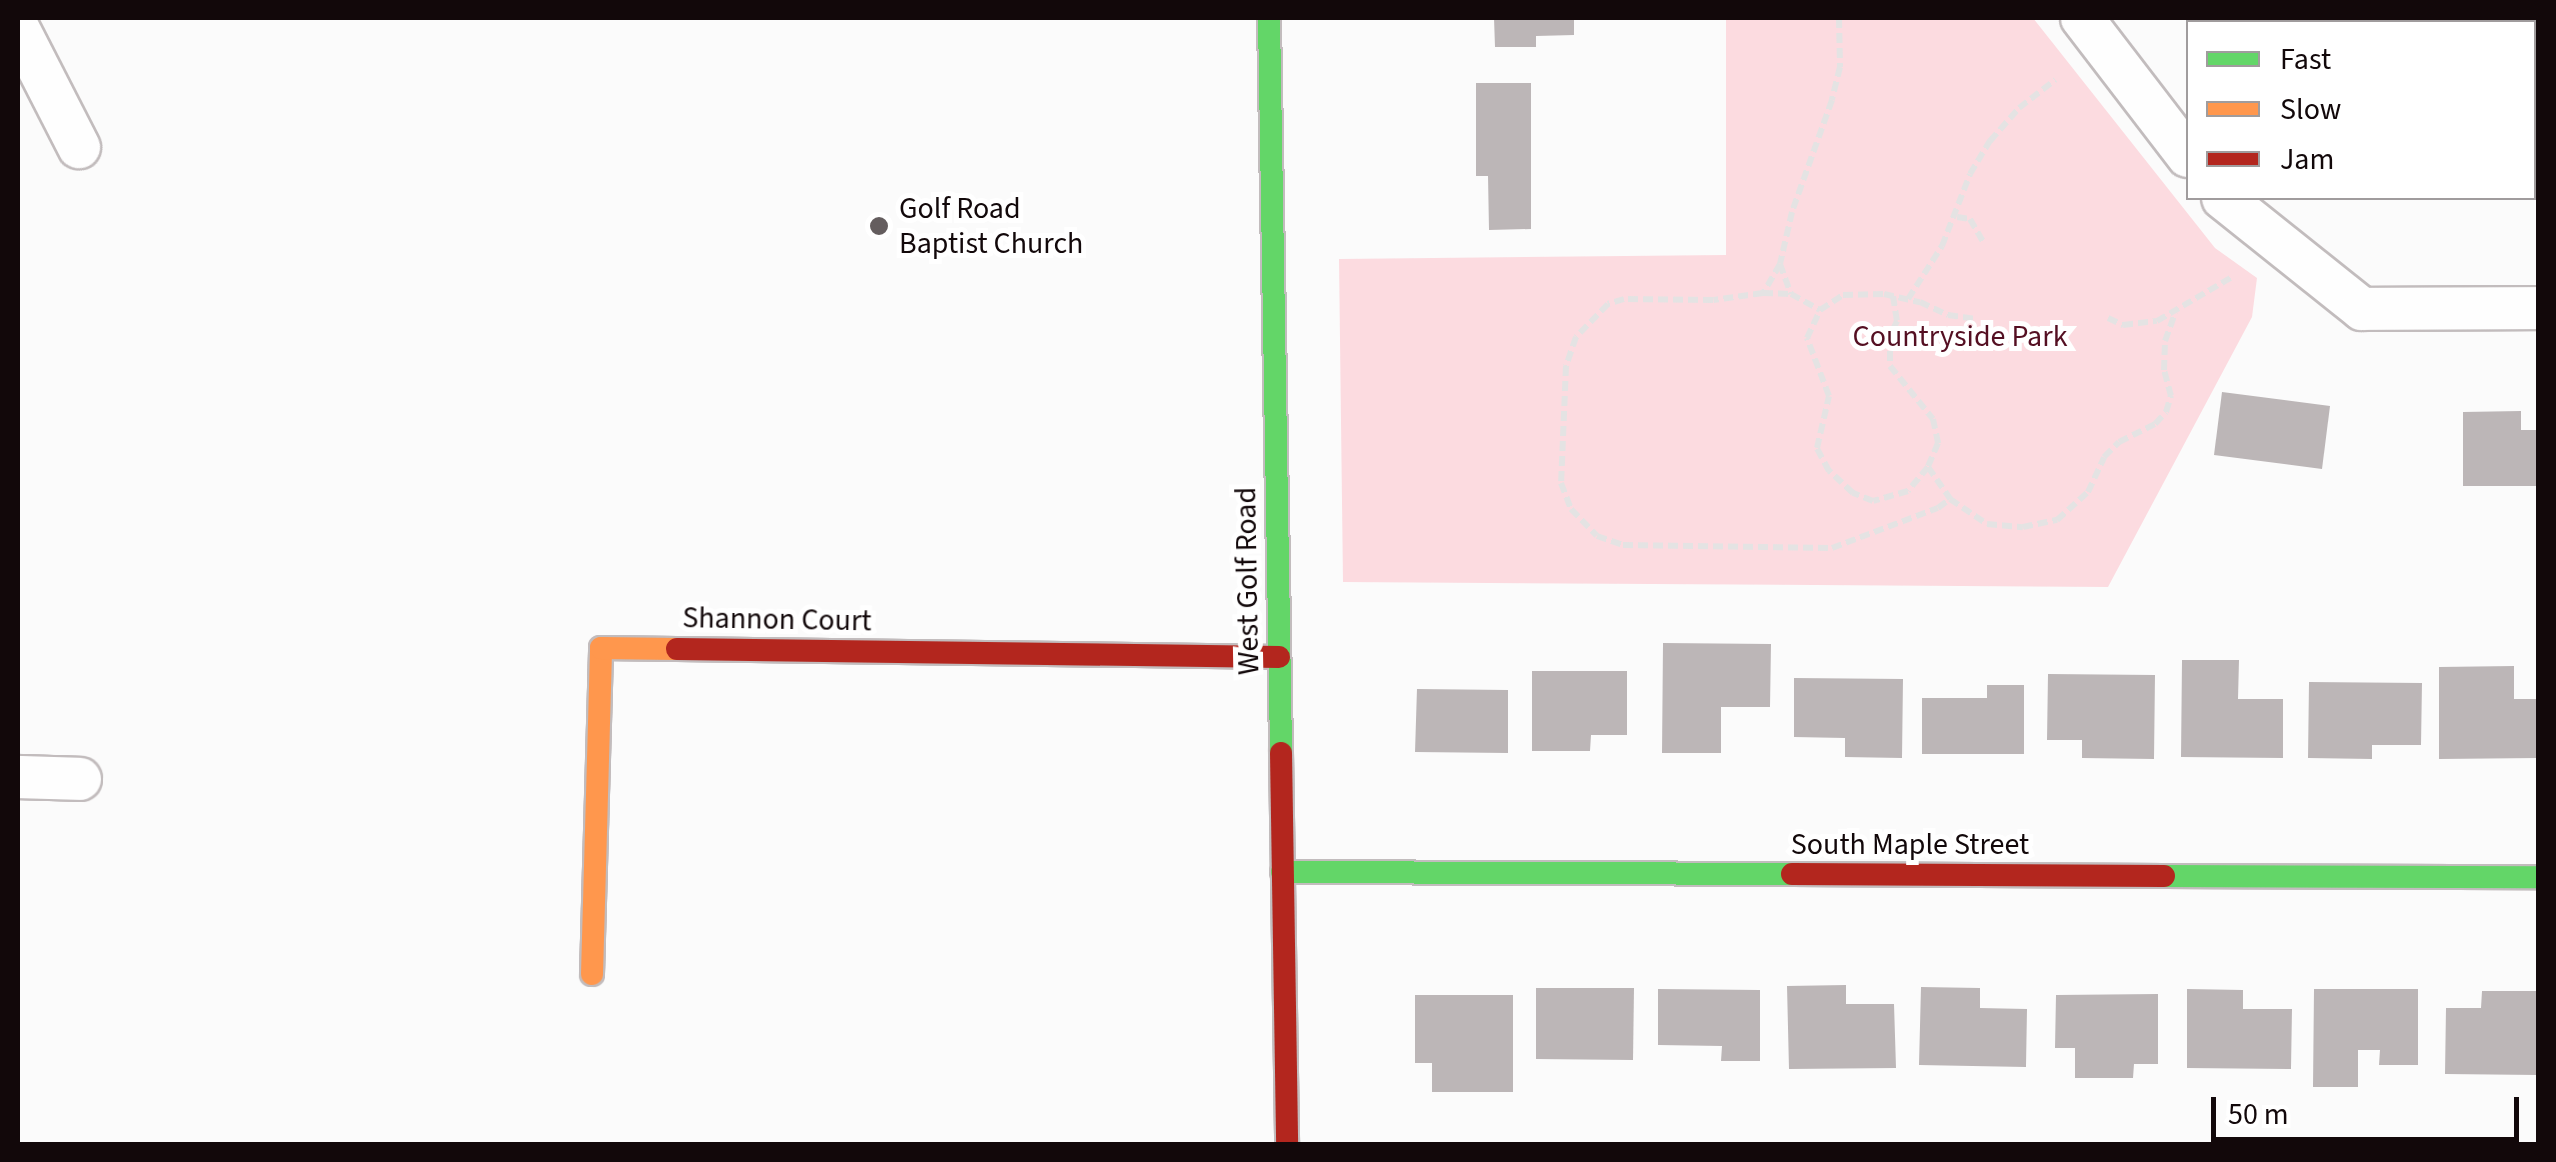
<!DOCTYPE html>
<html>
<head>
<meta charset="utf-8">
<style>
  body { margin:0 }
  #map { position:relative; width:2556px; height:1162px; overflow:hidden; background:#fbfbfb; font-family:"Source Sans 3",sans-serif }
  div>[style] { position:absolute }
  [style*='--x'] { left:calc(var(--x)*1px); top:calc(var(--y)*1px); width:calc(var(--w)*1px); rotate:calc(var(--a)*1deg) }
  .green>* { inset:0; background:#fcdbe0 }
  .building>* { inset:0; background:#bcb6b7 }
  .path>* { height:6px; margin-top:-3px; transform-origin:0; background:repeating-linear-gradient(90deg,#e4e3e3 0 10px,transparent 0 15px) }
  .roads { filter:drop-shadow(2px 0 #c2bcbd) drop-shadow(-2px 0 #c2bcbd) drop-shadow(0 2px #c2bcbd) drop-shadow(0 -2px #c2bcbd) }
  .street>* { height:42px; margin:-21px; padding:0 21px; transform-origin:21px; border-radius:21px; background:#fefefe }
  .fast>* { height:22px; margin:-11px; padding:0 11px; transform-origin:11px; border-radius:11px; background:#63d668 }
  .slow>* { height:22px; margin:-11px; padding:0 11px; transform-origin:11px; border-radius:11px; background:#ff974d }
  .jam>* { height:22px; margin:-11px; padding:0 11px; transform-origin:11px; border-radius:11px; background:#b3261e }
  .dots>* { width:28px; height:28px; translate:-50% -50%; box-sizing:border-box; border:5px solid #fff; border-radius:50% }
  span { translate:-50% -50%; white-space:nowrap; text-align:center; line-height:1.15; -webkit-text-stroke:10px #fff; paint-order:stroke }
  .poi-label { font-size:30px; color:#12080a }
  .left { translate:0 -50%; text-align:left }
  .park-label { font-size:30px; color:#540f22 }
  .street-label { font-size:30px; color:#12080a }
  .frame { position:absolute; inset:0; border:20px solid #12080a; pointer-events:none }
  .legend { position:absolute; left:2186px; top:20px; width:350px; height:180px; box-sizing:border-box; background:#fff; border:2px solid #a09c9d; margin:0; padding:12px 18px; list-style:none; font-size:30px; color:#12080a }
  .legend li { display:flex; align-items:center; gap:20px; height:50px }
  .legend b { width:50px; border:2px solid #a09c9d }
  .scale { position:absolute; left:2211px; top:1097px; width:308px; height:45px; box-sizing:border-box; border:5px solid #12080a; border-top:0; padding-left:12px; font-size:30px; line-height:35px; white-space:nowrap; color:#12080a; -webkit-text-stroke:8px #fff; paint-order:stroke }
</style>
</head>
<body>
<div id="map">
  <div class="green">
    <div style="clip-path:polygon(1726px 18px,2033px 18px,2215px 248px,2257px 278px,2252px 317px,2108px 587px,1343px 582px,1339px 259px,1726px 255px)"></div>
  </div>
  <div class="building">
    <div style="clip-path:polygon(1494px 18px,1574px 18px,1574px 35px,1536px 36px,1536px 47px,1495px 47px)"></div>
    <div style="clip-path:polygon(2293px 18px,2422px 18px,2416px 22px,2288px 22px)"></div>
    <div style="clip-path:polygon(1476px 83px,1531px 83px,1531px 229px,1489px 230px,1488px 176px,1476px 176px)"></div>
    <div style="clip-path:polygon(2534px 104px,2538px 104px,2538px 168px,2534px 168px)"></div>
    <div style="clip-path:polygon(2222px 392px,2330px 406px,2322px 469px,2214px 455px)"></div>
    <div style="clip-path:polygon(2521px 411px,2521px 430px,2538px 430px,2538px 486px,2463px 486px,2463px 412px)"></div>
    <div style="clip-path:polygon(1663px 643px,1771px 644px,1770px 707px,1721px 707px,1721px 753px,1662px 753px)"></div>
    <div style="clip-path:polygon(2182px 660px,2239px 660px,2238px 699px,2283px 699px,2283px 758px,2181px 757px)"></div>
    <div style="clip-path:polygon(2514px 666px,2514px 699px,2538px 699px,2538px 758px,2439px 759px,2439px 667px)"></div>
    <div style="clip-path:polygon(1532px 671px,1627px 671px,1627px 735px,1591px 735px,1590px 751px,1532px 751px)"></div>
    <div style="clip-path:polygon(2048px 674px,2155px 675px,2154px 759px,2082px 758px,2082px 740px,2047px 740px)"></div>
    <div style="clip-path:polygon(1794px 678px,1903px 679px,1902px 758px,1845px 757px,1845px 738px,1794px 737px)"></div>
    <div style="clip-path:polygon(2309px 682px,2422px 683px,2421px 745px,2372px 745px,2372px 759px,2308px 758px)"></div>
    <div style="clip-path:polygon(1987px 685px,2024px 685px,2024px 754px,1922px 754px,1922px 698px,1987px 698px)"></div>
    <div style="clip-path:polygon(1417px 689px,1508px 690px,1508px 753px,1415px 752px)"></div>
    <div style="clip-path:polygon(1846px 985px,1846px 1004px,1894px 1004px,1896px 1068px,1789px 1069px,1787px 986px)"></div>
    <div style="clip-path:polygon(1921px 987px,1980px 988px,1980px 1008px,2027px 1009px,2026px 1067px,1919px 1065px)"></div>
    <div style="clip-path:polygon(1536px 988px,1634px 988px,1633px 1060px,1536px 1059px)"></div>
    <div style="clip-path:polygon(1658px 989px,1760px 990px,1760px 1061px,1721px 1061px,1722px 1046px,1658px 1045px)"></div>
    <div style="clip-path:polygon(2187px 989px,2243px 990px,2243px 1009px,2292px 1009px,2291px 1069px,2187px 1068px)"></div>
    <div style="clip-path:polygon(2314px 989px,2418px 989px,2418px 1065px,2379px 1065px,2380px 1050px,2358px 1050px,2358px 1087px,2313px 1087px)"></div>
    <div style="clip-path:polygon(2482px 991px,2538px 991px,2538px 1075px,2445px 1074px,2446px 1008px,2481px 1008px)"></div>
    <div style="clip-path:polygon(2158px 994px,2158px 1064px,2134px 1064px,2133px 1078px,2075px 1078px,2075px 1048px,2055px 1048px,2056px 995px)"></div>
    <div style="clip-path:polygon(1415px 995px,1513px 995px,1513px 1092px,1432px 1092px,1432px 1063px,1415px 1063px)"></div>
  </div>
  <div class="path">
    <div style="--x:1839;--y:18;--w:49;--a:88.8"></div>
    <div style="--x:1840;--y:67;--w:34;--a:104"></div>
    <div style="--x:1832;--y:100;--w:119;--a:109.7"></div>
    <div style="--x:1792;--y:212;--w:53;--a:103"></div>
    <div style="--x:1780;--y:264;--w:34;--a:120"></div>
    <div style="--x:1763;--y:293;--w:50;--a:172"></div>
    <div style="--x:1713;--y:300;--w:89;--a:-179.4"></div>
    <div style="--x:1624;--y:299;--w:17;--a:163"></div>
    <div style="--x:1608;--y:304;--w:46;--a:134.1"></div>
    <div style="--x:1576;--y:337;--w:31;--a:109"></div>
    <div style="--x:1566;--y:366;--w:117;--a:92.4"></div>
    <div style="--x:1561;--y:483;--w:28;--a:69"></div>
    <div style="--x:1571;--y:509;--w:37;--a:46"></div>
    <div style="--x:1597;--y:536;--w:28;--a:19"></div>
    <div style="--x:1623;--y:545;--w:209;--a:0.8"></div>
    <div style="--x:1832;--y:548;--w:113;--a:-20.7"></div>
    <div style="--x:1938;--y:508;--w:15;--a:-37"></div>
    <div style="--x:1950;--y:499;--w:45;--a:34"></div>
    <div style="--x:1987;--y:524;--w:36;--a:5"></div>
    <div style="--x:2023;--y:527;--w:35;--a:-12"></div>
    <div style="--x:2057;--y:520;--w:42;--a:-42.1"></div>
    <div style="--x:2088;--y:492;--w:38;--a:-65"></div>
    <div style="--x:2104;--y:457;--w:21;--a:-45"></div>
    <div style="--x:2119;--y:442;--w:40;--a:-26.6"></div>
    <div style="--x:2155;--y:424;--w:16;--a:-47"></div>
    <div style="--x:2166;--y:412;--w:17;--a:-73"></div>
    <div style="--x:2171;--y:396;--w:27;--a:-105"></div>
    <div style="--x:2164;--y:370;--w:29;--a:-88"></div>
    <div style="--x:2165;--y:341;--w:30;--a:-70"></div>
    <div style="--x:1957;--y:217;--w:13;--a:9"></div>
    <div style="--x:1970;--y:219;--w:28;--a:60"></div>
    <div style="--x:1780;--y:264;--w:32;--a:70"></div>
    <div style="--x:1763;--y:293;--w:28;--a:2"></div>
    <div style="--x:1791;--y:294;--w:33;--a:29"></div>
    <div style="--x:1893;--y:296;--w:25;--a:81"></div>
    <div style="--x:1897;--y:321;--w:17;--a:115"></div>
    <div style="--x:1890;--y:336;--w:30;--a:90"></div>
    <div style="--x:1890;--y:366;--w:68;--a:50.9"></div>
    <div style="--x:1933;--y:419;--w:25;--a:78"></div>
    <div style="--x:1938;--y:443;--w:26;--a:113"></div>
    <div style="--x:1928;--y:467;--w:31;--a:130"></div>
    <div style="--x:1908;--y:491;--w:36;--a:164"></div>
    <div style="--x:1873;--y:501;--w:22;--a:-158"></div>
    <div style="--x:1853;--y:493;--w:33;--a:-137"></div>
    <div style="--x:1829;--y:471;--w:26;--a:-118"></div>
    <div style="--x:1817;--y:448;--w:53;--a:-77"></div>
    <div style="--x:1829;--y:396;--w:62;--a:-110.8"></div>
    <div style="--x:1807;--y:338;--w:31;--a:-65"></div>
    <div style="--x:1820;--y:310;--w:27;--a:-33"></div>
    <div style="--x:1843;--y:295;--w:41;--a:-1.4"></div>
    <div style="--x:1884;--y:294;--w:37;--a:13"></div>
    <div style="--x:1920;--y:302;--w:31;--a:25"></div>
    <div style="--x:1948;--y:315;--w:28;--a:8"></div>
    <div style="--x:1908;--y:299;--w:63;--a:-57.3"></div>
    <div style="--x:1942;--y:246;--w:77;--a:-68.7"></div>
    <div style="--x:1970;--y:174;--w:39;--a:-59"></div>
    <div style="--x:1990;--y:141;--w:44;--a:-48.7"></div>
    <div style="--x:2019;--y:108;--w:46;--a:-37.9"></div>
    <div style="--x:2108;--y:318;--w:17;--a:25"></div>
    <div style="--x:2123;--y:325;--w:34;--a:-7"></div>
    <div style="--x:2157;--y:321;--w:87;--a:-30.4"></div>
    <div style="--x:1928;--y:467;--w:39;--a:55"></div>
  </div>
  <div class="roads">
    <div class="street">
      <div style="--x:2082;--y:18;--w:174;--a:52.5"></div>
      <div style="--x:18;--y:28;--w:134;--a:62.9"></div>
      <div style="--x:2223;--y:198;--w:178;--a:38.6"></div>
      <div style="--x:2362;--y:309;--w:176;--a:-0.3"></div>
      <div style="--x:18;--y:777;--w:62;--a:1.8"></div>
    </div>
    <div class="fast">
      <div style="--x:1269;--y:18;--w:735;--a:89.06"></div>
      <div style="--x:1282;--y:872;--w:510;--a:0.22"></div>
      <div style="--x:2164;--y:876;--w:374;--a:0.2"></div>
    </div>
    <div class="slow">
      <div style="--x:592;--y:974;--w:326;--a:-88.4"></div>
      <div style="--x:601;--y:648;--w:76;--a:0.8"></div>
    </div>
    <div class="jam">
      <div style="--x:677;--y:649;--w:602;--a:0.76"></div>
      <div style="--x:1281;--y:753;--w:391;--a:89.1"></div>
      <div style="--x:1792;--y:874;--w:372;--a:0.3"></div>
    </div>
  </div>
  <div class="dots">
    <div style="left:879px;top:226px;background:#645d5e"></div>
  </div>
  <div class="poi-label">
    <span class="left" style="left:899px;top:226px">Golf Road<br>Baptist Church</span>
  </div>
  <div class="park-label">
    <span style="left:1960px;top:337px">Countryside Park</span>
  </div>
  <div class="street-label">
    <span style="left:1248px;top:581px;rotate:-91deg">West Golf Road</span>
    <span style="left:777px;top:620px;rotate:1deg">Shannon Court</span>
    <span style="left:1910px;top:845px">South Maple Street</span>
  </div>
  <div class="frame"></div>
  <ul class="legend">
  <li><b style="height:12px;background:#63d668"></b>Fast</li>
  <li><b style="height:12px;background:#ff974d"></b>Slow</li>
  <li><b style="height:12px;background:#b3261e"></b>Jam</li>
  </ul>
  <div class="scale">50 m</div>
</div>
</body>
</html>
